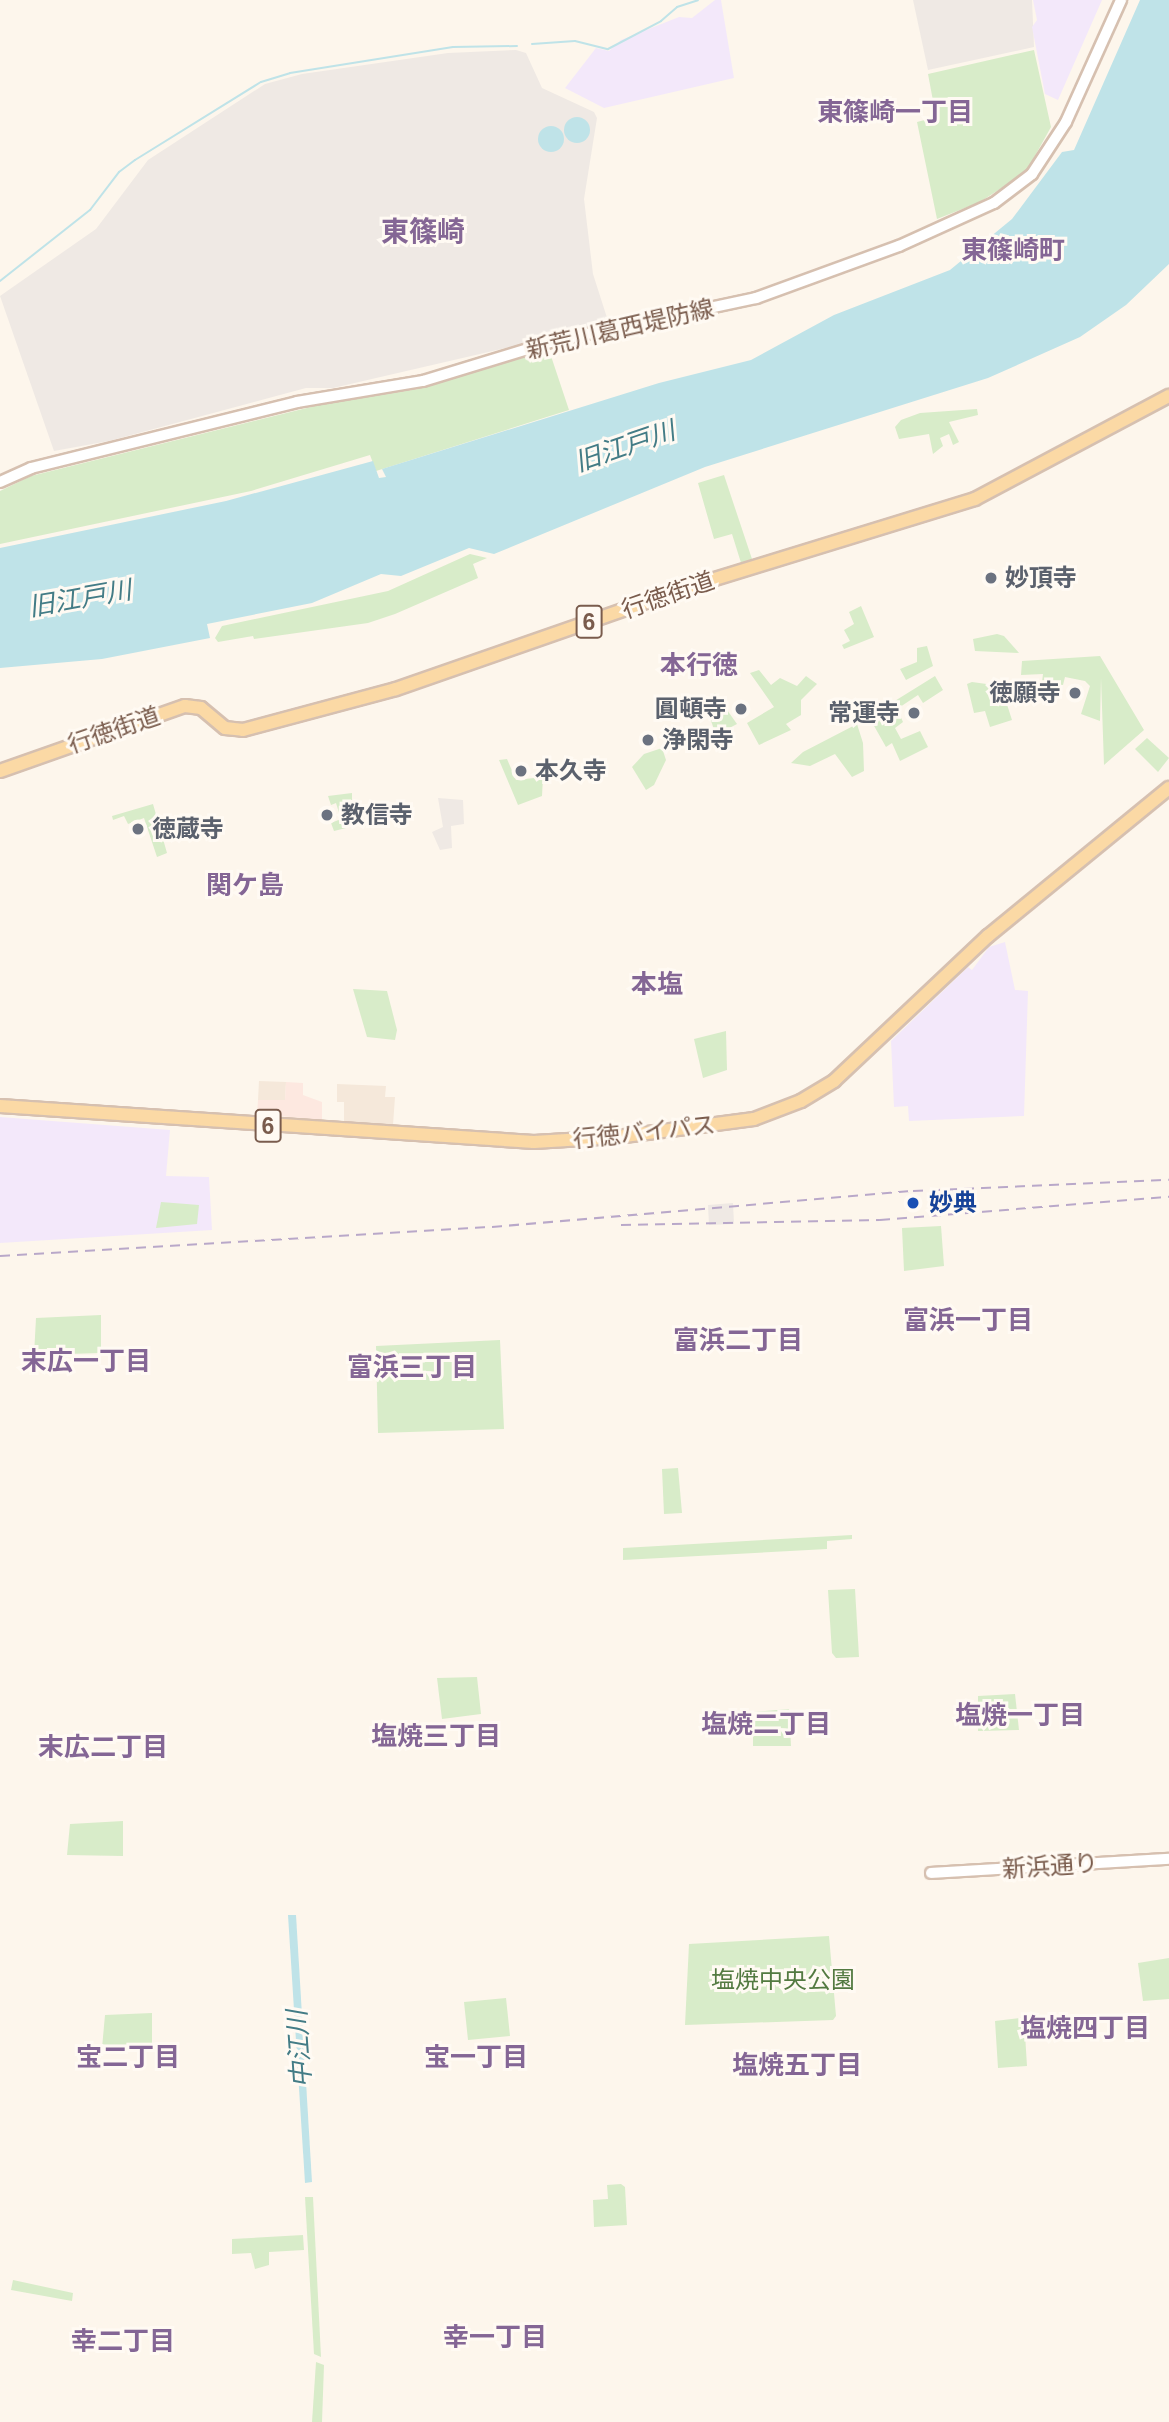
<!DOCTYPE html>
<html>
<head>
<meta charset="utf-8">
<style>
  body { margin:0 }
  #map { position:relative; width:1169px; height:2422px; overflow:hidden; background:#fdf6ec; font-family:Helvetica,"Noto Sans JP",sans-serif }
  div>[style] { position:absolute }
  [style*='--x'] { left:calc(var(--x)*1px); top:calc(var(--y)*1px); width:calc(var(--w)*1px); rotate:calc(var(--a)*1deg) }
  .residential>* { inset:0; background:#f5e8da }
  .commercial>* { inset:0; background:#fde8e0 }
  .industrial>* { inset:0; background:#efe9e4 }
  .education>* { inset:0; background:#f3e8fa }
  .green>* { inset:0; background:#d8ecc9 }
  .water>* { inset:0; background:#bfe3e8 }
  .round { border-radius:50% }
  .stream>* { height:2px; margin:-1px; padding:0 1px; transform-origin:1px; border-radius:1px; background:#bfe3e8 }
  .roads { filter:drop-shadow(2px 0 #d6c0b0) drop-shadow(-2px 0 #d6c0b0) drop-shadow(0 2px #d6c0b0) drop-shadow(0 -2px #d6c0b0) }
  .secondary>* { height:10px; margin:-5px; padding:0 5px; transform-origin:5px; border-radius:5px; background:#fff }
  .primary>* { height:12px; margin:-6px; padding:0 6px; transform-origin:6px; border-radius:6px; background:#fbd9a5 }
  .rail>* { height:2px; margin-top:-1px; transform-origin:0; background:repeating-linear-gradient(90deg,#b9a8c9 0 10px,transparent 0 17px) }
  .dots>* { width:19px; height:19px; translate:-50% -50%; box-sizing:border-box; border:4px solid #fffaf3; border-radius:50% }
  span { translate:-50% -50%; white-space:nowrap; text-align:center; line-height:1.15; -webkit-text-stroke:6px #fffaf3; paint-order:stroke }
  .shield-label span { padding:2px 5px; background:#fffaf3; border:2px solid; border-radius:5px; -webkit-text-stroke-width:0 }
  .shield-label { font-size:23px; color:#7a5c4d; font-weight:700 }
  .street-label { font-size:24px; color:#7a5c4d }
  .worship-label { font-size:24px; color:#5b616d; font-weight:700 }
  .left { translate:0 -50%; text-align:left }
  .right { translate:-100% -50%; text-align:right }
  .transit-label { font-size:24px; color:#164399; font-weight:700 }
  .park-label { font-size:24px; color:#537a41 }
  .neighbourhood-label { font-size:26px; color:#846695; font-weight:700 }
  .water-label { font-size:26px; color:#437c86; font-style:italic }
  .quarter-label { font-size:28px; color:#846695; font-weight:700 }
</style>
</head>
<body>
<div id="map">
  <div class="residential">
    <div style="clip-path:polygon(259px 1081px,286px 1082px,285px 1101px,258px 1100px)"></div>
    <div style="clip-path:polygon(337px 1084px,386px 1086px,385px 1097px,395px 1097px,393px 1125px,344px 1122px,344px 1102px,337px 1102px)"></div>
  </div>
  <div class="commercial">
    <div style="clip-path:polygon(286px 1082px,303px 1083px,303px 1095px,322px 1102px,322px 1120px,257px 1114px,258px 1100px,285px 1100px)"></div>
  </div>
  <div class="industrial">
    <div style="clip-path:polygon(913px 0,1032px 0,1034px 47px,928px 70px)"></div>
    <div style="clip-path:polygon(516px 50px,526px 53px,542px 88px,594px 112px,597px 118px,584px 199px,593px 274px,609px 324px,333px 388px,306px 388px,109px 441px,54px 451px,0 296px,96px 229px,148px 160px,265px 84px,302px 74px,448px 53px)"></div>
    <div style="clip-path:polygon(438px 798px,463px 800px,464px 824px,451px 826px,452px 848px,440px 850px,432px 832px,443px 827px)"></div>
    <div style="clip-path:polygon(733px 1203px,734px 1224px,709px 1225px,708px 1205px)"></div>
  </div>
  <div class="education">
    <div style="clip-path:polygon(715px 0,721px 0,734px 78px,604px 108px,565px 88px,596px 48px,609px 51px,621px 40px,679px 17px,692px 18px)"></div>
    <div style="clip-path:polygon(1033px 0,1102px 0,1058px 100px,1045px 94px,1032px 27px,1037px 20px)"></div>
    <div style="clip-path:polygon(1005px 942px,1015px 990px,1028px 991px,1024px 1116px,909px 1121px,908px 1106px,894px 1107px,891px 1041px,968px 967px,972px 970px,989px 947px)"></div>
    <div style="clip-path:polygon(0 1117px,170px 1130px,166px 1176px,209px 1177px,212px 1230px,0 1243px)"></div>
  </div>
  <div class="green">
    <div style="clip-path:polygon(1034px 50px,1051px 127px,1026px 172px,980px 202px,937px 219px,917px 122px,936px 117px,928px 74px)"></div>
    <div style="clip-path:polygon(549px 350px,569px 410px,376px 471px,370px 455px,251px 491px,0 544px,0 491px,31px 476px,319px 405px,418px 389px)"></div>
    <div style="clip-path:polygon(977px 409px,978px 415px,949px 422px,959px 442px,953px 445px,949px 434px,940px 438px,943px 446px,933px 454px,929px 434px,899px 439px,895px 427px,901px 420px,920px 413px)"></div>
    <div style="clip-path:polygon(724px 475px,753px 562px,742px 566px,732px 534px,714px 539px,698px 483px)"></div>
    <div style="clip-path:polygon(470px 554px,487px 558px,473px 564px,478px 578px,395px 614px,368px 623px,254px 639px,253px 636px,218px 642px,215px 638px,222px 626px,388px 591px)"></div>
    <div style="clip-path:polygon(861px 606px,874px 637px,844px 649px,842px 645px,850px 641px,844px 630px,854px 624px,849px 612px)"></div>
    <div style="clip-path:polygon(997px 634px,1004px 636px,1019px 653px,975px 651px,973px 639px)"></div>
    <div style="clip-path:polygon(927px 646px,933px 666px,906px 680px,900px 669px,917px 662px,917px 648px)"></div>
    <div style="clip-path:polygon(1100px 656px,1144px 730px,1104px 765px,1101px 678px,1100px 721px,1081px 714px,1090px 686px,1085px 681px,1065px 677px,1063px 685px,1042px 682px,1043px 674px,1021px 675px,1022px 661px)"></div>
    <div style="clip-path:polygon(759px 670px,771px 685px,780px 678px,797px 686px,806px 676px,817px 684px,801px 700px,801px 715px,786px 724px,791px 730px,759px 745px,747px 723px,774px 707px,750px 673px)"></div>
    <div style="clip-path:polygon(935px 676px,943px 690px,923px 703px,918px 695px,897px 709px,903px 722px,895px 728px,901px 739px,920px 731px,928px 747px,900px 761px,892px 743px,886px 747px,869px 717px)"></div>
    <div style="clip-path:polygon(972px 682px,1001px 686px,1012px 720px,990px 727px,985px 711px,974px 713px,967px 684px)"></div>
    <div style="clip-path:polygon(715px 693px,737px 724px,716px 735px,705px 704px)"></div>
    <div style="clip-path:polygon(857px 724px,863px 743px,864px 771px,852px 777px,835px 754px,810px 766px,791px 763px,803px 752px)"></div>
    <div style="clip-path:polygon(1147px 738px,1169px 758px,1158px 772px,1135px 749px)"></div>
    <div style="clip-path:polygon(662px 748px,666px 760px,654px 785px,646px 790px,632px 767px,644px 754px)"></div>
    <div style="clip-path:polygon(507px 759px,516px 780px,543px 777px,542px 796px,518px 805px,499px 760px)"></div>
    <div style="clip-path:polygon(352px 793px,352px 817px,345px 821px,346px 828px,334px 831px,331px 823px,341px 819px,336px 803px,331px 805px,328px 796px)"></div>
    <div style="clip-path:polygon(153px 804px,167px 853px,157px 857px,144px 818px,128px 824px,124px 816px,113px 820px,112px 816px)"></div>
    <div style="clip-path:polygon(353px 989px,387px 991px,397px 1030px,395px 1040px,367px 1037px)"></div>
    <div style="clip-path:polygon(726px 1031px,727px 1070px,703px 1078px,694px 1039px)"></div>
    <div style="clip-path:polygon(161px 1202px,199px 1205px,197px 1224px,156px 1228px)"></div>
    <div style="clip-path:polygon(941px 1226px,944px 1266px,904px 1271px,902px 1228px)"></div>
    <div style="clip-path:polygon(101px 1315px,101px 1353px,34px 1355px,36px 1318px)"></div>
    <div style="clip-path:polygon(500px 1340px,504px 1429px,378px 1433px,376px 1346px)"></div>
    <div style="clip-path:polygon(678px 1468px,682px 1513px,664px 1514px,662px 1469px)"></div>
    <div style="clip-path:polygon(852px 1535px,852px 1539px,827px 1541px,827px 1549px,623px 1560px,623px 1548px)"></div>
    <div style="clip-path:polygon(855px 1589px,859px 1657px,836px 1658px,832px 1653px,828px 1590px)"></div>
    <div style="clip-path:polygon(477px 1677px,481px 1714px,442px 1719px,437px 1678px)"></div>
    <div style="clip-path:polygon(1015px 1694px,1019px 1730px,978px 1731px,978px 1696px)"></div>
    <div style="clip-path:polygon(789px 1709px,791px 1746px,753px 1746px,753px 1712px)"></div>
    <div style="clip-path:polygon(123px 1821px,123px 1856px,67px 1855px,70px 1824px)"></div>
    <div style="clip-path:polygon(829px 1936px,836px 2016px,833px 2020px,685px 2025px,689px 1944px)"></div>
    <div style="clip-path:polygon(1169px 1958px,1169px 1999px,1143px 2001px,1138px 1963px)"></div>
    <div style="clip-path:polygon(506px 1998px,510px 2036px,468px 2040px,464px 2002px)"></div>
    <div style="clip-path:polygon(152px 2013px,152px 2049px,102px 2048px,105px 2015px)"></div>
    <div style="clip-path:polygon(1035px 2016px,1036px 2033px,1025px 2034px,1027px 2066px,998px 2068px,995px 2021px)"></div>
    <div style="clip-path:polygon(621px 2184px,625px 2187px,627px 2225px,594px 2227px,593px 2200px,608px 2199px,607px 2185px)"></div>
    <div style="clip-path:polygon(305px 2197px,313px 2197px,321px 2357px,314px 2354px)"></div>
    <div style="clip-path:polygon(303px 2235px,304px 2250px,269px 2252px,269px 2265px,255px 2269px,251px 2253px,232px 2254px,232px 2239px)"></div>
    <div style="clip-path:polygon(13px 2280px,73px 2293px,72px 2301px,11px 2290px)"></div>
    <div style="clip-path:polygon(316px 2362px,324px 2365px,322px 2422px,312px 2422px)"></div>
  </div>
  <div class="water">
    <div style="clip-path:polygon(1140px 0,1169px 0,1169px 264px,1126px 305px,1080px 337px,988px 378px,705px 467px,494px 554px,469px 548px,401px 576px,381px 574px,312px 603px,207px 624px,210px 638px,102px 659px,0 668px,0 548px,226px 501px,373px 461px,379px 478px,386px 477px,382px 469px,659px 383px,751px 360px,834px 315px,950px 270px,1012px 219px,1062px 152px,1074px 150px)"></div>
    <div class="round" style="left:564px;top:117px;width:26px;height:26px"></div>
    <div class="round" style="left:538px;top:126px;width:26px;height:26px"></div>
    <div style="clip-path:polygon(288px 1915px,296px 1915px,312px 2182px,305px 2183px)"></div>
  </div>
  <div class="stream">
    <div style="--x:532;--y:44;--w:43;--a:-4"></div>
    <div style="--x:575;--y:41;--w:34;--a:14"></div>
    <div style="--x:608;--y:49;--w:60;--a:-27.8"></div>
    <div style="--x:661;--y:21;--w:21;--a:-41"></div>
    <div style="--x:677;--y:7;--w:22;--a:-18"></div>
    <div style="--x:0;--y:281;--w:115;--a:-38.3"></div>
    <div style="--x:90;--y:210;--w:48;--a:-52.7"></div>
    <div style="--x:119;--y:172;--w:20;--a:-37"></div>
    <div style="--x:135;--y:160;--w:148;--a:-31.8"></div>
    <div style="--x:261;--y:82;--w:30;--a:-17"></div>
    <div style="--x:290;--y:73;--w:165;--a:-9.1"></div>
    <div style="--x:453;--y:47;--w:64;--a:-0.9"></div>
  </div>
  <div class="roads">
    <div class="secondary">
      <div style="--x:0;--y:482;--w:34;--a:-24"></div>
      <div style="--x:31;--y:468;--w:274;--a:-13.9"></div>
      <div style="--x:297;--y:402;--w:128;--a:-9.5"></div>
      <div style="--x:423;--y:381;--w:137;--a:-17"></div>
      <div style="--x:554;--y:341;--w:207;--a:-12"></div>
      <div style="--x:756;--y:298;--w:152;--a:-20"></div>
      <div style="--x:899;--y:246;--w:104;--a:-24.4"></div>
      <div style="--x:994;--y:203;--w:48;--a:-37.3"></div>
      <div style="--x:1032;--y:174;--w:62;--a:-56.8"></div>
      <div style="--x:1066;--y:122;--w:134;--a:-65.7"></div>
      <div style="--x:931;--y:1873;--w:238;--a:-3.4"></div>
    </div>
    <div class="primary">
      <div style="--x:0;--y:771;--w:196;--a:-19.4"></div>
      <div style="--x:185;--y:706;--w:16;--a:7"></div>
      <div style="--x:201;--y:708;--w:31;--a:40"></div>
      <div style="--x:225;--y:728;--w:18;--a:6"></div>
      <div style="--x:243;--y:730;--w:158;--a:-15"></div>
      <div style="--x:396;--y:689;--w:313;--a:-19.2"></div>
      <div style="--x:692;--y:586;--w:296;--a:-17.1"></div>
      <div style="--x:975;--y:499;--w:220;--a:-28"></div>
      <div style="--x:0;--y:1106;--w:535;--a:3.86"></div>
      <div style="--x:534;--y:1142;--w:83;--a:-3.4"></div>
      <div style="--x:617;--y:1137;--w:138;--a:-7.5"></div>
      <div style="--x:754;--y:1119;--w:50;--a:-21"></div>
      <div style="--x:801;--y:1101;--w:39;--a:-31"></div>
      <div style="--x:834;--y:1081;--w:212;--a:-43.3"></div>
      <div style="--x:988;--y:936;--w:234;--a:-39.3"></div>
    </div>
  </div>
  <div class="rail">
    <div style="--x:621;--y:1225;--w:259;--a:-1.1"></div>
    <div style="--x:880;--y:1220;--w:290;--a:-4.6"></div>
    <div style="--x:0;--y:1256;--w:493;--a:-3.4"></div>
    <div style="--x:492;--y:1227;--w:423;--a:-4.9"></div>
    <div style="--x:913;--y:1191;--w:256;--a:-2.5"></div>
  </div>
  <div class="dots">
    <div style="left:991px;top:578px;background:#6b7280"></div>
    <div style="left:1075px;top:693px;background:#6b7280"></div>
    <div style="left:741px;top:709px;background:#6b7280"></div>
    <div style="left:914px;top:713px;background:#6b7280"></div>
    <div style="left:648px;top:740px;background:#6b7280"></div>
    <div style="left:521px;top:771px;background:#6b7280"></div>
    <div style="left:327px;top:815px;background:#6b7280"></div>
    <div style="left:138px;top:829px;background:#6b7280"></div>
    <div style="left:913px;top:1203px;background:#1a4fb4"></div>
  </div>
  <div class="shield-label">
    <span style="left:589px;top:622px">6</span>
    <span style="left:268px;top:1126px">6</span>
  </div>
  <div class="street-label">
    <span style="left:620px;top:329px;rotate:-13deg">新荒川葛西堤防線</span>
    <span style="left:668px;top:595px;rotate:-19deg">行徳街道</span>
    <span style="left:114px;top:730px;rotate:-19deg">行徳街道</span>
    <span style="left:644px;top:1132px;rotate:-6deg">行徳バイパス</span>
    <span style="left:1050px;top:1866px;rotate:-4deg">新浜通り</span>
  </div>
  <div class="worship-label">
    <span class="left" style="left:1005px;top:578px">妙頂寺</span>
    <span class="right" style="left:1061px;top:693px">徳願寺</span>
    <span class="right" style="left:727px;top:709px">圓頓寺</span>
    <span class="right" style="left:900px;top:713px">常運寺</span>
    <span class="left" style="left:662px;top:740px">浄閑寺</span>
    <span class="left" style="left:535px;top:771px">本久寺</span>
    <span class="left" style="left:341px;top:815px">教信寺</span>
    <span class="left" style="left:152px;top:829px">徳蔵寺</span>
  </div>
  <div class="transit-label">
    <span class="left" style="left:929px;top:1203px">妙典</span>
  </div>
  <div class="park-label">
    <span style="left:783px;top:1980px">塩焼中央公園</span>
  </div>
  <div class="neighbourhood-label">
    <span style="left:895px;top:113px">東篠崎一丁目</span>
    <span style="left:1013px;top:251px">東篠崎町</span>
    <span style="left:699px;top:666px">本行徳</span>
    <span style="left:245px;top:886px">関ケ島</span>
    <span style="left:657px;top:985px">本塩</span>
    <span style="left:968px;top:1321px">富浜一丁目</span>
    <span style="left:738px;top:1341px">富浜二丁目</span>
    <span style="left:86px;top:1362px">末広一丁目</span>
    <span style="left:412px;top:1368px">富浜三丁目</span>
    <span style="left:1020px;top:1716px">塩焼一丁目</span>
    <span style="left:766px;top:1725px">塩焼二丁目</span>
    <span style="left:436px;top:1737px">塩焼三丁目</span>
    <span style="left:103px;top:1748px">末広二丁目</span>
    <span style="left:1085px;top:2029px">塩焼四丁目</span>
    <span style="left:128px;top:2058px">宝二丁目</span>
    <span style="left:476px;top:2058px">宝一丁目</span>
    <span style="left:797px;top:2066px">塩焼五丁目</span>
    <span style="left:495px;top:2338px">幸一丁目</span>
    <span style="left:123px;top:2342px">幸二丁目</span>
  </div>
  <div class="water-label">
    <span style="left:625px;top:447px;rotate:-19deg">旧江戸川</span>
    <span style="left:80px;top:599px;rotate:-10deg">旧江戸川</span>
    <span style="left:300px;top:2049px;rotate:-94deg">中江川</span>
  </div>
  <div class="quarter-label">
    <span style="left:423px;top:232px">東篠崎</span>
  </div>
</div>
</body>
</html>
